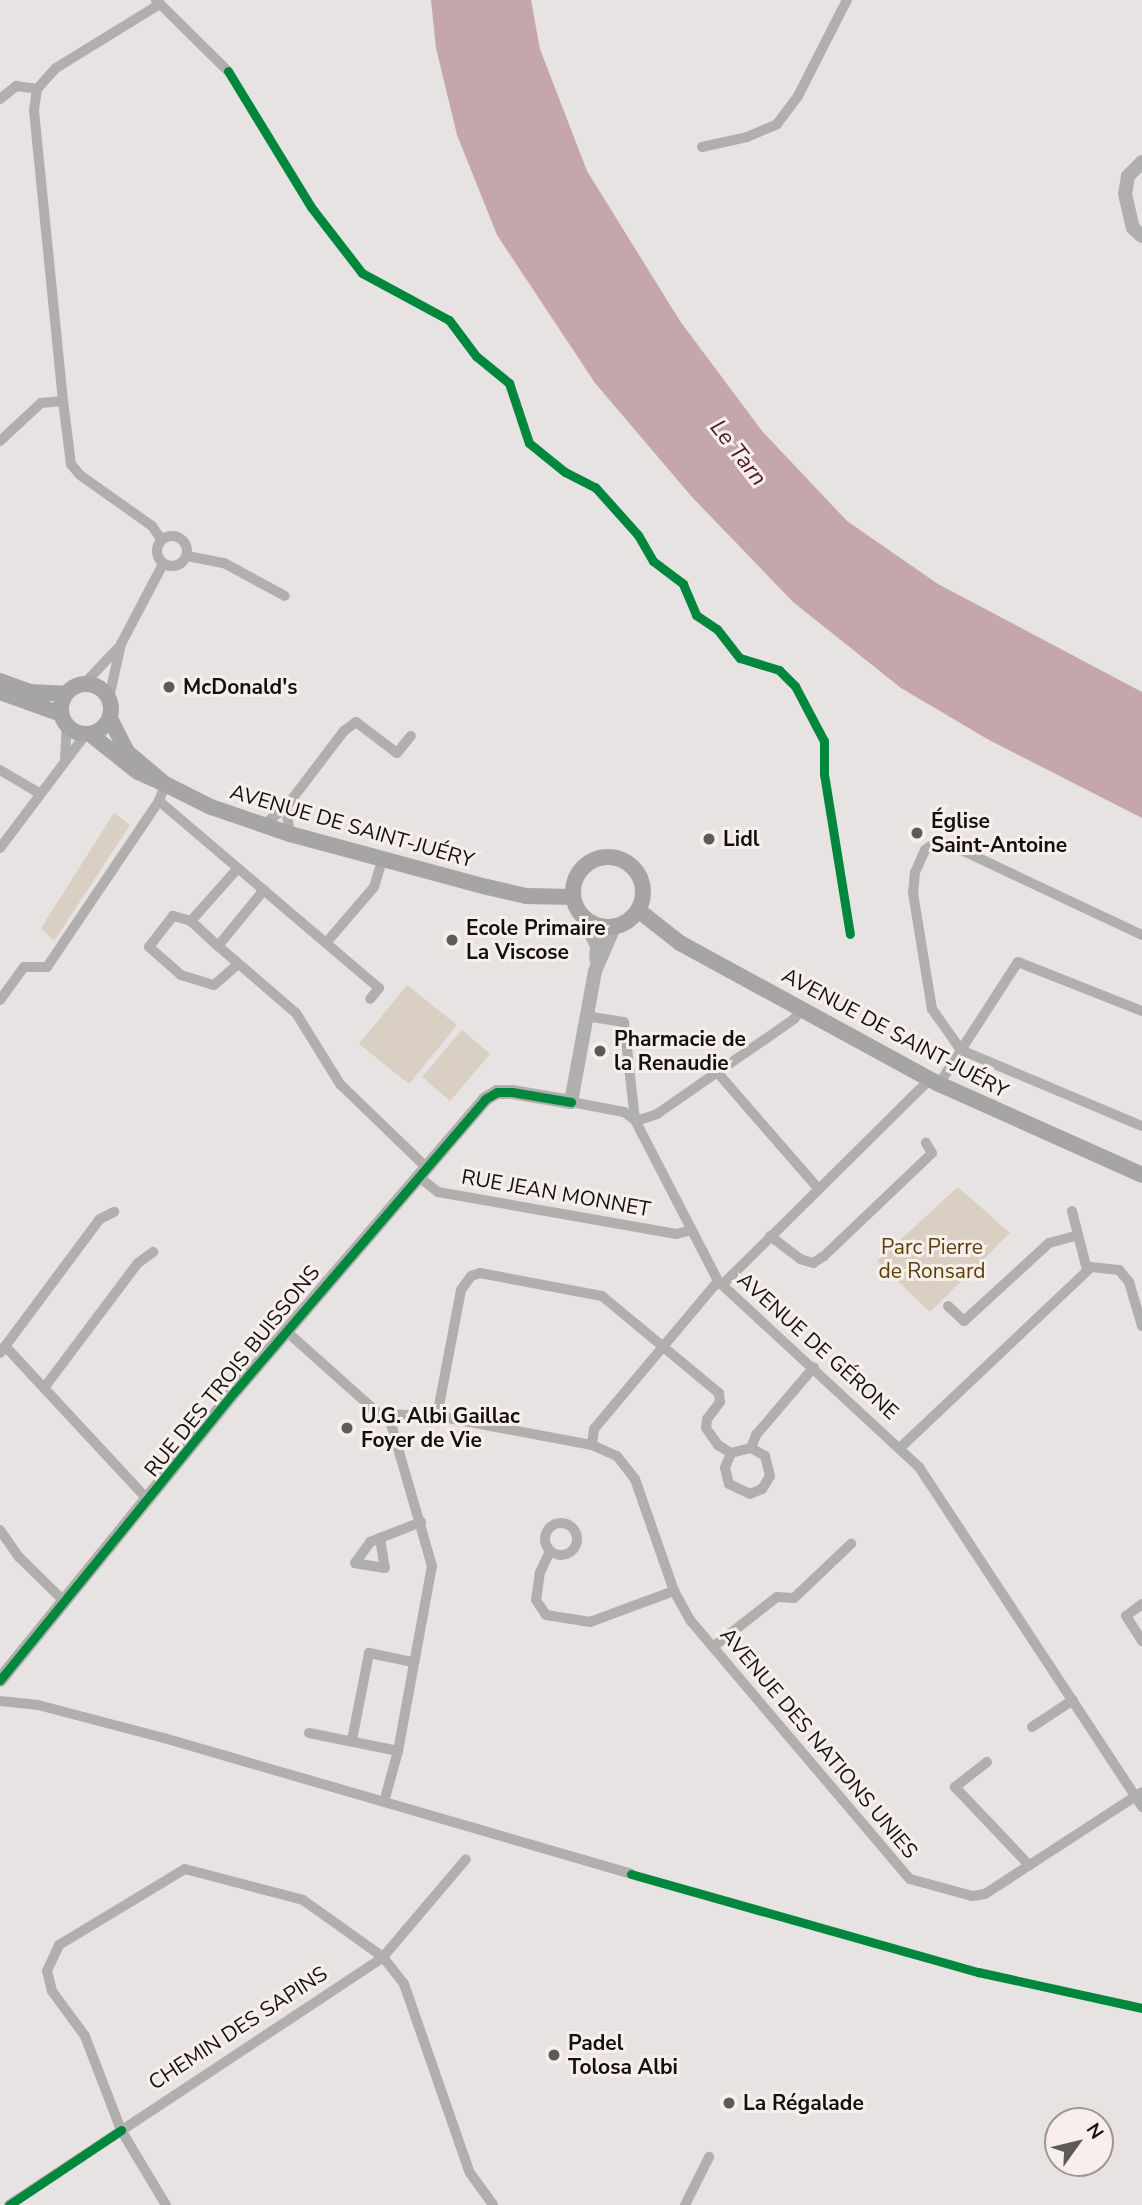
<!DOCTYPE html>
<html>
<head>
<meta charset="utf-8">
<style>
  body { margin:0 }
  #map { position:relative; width:1142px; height:2205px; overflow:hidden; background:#e7e3e2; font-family:"Nunito Sans",sans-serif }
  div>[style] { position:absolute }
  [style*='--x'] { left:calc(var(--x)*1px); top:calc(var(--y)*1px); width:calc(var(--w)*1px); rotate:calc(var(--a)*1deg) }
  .green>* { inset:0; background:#d9cfc2 }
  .water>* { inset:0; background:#c4a6ac }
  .minor>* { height:10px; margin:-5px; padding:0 5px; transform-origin:5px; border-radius:5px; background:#b1afae }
  .minor>.ring { margin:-5px; padding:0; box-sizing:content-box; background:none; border:10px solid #b1afae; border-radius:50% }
  .tertiary>* { height:14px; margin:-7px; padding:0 7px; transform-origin:7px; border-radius:7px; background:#b1afae }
  .secondary>* { height:16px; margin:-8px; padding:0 8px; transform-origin:8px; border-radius:8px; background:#a6a5a4 }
  .secondary>.ring { margin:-8px; padding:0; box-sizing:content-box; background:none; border:16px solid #a6a5a4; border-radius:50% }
  .cycleway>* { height:9px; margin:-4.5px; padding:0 4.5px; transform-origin:4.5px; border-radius:4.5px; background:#00873e }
  .dots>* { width:19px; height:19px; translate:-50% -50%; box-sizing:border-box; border:4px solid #f8efec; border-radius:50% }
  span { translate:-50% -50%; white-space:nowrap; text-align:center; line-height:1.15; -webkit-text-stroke:6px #f8efec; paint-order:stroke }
  .poi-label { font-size:21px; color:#131110; font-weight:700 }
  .left { translate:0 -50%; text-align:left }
  .street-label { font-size:21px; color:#131110 }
  .park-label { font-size:21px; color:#5e3f03 }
  .water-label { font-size:23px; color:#4c1829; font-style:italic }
  .north { position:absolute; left:1044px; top:2107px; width:70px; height:70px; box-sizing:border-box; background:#f8efec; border:2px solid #9c9694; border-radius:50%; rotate:56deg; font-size:19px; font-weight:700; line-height:28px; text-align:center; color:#131110 }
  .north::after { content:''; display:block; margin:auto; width:24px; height:32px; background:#5d5a5a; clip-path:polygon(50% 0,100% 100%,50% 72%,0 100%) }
</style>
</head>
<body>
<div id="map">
  <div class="green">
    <div style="clip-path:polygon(114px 813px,130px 825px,54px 941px,41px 928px)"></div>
    <div style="clip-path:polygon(407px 985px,457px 1025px,409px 1084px,359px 1044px)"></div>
    <div style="clip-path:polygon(462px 1030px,490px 1054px,450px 1101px,422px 1077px)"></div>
    <div style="clip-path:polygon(958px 1187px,1010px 1233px,930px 1312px,877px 1261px)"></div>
  </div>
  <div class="water">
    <div style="clip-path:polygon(431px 0,531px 0,540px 49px,587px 171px,680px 321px,762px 431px,847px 521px,938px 584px,1142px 692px,1142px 818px,989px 740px,901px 688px,793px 602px,692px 497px,595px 383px,497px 235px,457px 135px,436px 48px)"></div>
  </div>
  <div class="minor">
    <div style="--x:160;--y:4;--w:95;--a:44.6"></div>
    <div style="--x:0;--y:99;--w:21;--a:-39"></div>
    <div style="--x:16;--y:86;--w:21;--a:8"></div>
    <div style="--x:702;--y:147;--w:46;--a:-12.5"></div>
    <div style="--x:747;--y:137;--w:33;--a:-23"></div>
    <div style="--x:777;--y:124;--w:35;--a:-53"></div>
    <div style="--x:798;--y:96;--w:108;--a:-63"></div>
    <div style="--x:63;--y:401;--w:64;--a:82.8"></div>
    <div style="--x:71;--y:464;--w:14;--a:51"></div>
    <div style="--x:80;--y:475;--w:88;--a:35.3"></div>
    <div style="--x:152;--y:526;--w:16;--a:55"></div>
    <div style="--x:0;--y:441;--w:56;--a:-42.8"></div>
    <div style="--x:41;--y:403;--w:22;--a:-5"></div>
    <div style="--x:63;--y:401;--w:292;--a:-95.7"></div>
    <div style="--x:34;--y:110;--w:21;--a:-82"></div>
    <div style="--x:37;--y:89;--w:28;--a:-48"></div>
    <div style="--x:56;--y:68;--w:122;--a:-31.6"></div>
    <div style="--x:160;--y:4;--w:6;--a:-135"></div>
    <div class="ring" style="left:157px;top:536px;width:20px;height:20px"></div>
    <div style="--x:187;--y:556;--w:38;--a:11"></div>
    <div style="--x:224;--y:563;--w:69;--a:28.4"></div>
    <div style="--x:84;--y:684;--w:48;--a:-46.7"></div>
    <div style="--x:109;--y:698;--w:55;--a:-77.5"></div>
    <div style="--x:121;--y:644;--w:90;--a:-62.3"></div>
    <div style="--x:65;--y:759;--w:33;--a:-87"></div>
    <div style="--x:0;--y:770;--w:45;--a:30.5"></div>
    <div style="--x:165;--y:784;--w:18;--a:109"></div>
    <div style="--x:159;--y:801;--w:289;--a:40.4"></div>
    <div style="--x:379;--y:988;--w:14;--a:129"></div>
    <div style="--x:286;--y:807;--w:27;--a:82"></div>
    <div style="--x:262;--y:826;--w:31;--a:-38"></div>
    <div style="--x:286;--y:807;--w:96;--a:-52.7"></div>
    <div style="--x:344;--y:731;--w:15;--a:-37"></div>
    <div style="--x:356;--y:722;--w:51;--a:37.1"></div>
    <div style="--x:397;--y:753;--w:22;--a:-51"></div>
    <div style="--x:0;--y:848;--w:143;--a:-53"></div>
    <div style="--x:238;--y:868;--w:71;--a:131.6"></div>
    <div style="--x:191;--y:921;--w:19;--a:-164"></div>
    <div style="--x:173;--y:916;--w:39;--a:128"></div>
    <div style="--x:149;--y:947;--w:43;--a:41.2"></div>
    <div style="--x:181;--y:975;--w:34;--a:17"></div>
    <div style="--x:214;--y:985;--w:32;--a:-41"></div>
    <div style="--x:264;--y:890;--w:72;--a:129.4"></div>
    <div style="--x:218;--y:946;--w:103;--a:40.7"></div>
    <div style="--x:296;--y:1013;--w:84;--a:58.2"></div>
    <div style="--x:340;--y:1084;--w:120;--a:44"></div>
    <div style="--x:191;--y:921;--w:37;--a:43"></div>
    <div style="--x:1142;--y:935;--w:219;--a:-154.8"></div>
    <div style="--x:944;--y:842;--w:7;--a:-172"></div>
    <div style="--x:937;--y:841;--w:15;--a:143"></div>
    <div style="--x:925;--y:850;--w:24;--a:114"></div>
    <div style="--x:915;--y:872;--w:21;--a:95"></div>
    <div style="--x:913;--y:893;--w:118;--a:80.7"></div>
    <div style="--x:932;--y:1009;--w:50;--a:54.7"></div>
    <div style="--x:961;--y:1050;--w:196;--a:22.8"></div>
    <div style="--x:326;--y:943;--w:74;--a:-49.4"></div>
    <div style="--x:374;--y:887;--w:30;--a:-73"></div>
    <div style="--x:0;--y:1000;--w:41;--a:-54"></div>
    <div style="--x:24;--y:967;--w:23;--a:0"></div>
    <div style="--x:47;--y:967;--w:200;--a:-56"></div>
    <div style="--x:586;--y:1016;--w:38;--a:9"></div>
    <div style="--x:624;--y:1022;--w:99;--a:83.6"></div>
    <div style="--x:635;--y:1120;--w:181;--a:62.7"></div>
    <div style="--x:718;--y:1281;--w:274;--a:42.8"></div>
    <div style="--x:919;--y:1467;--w:407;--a:56.7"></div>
    <div style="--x:717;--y:1072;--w:154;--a:49"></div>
    <div style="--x:939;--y:1084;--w:145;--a:-57.1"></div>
    <div style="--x:1018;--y:962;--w:133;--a:21.6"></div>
    <div style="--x:571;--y:1102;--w:54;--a:10.7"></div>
    <div style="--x:624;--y:1112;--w:14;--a:36"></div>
    <div style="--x:636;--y:1121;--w:22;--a:-18"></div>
    <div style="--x:657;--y:1114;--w:167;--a:-34.7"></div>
    <div style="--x:794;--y:1019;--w:15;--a:-53"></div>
    <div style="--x:418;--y:1176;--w:26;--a:39"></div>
    <div style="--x:438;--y:1192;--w:242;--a:10"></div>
    <div style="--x:676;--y:1234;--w:16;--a:-14"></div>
    <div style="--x:1072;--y:1211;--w:61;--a:75.7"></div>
    <div style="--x:770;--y:1236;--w:38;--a:37"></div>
    <div style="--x:800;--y:1259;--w:14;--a:17"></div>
    <div style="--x:813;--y:1263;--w:13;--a:-32"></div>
    <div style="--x:824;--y:1256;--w:149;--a:-43.6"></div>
    <div style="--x:932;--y:1153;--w:12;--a:-121"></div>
    <div style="--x:722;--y:1285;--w:293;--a:-44.7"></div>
    <div style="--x:948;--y:1306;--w:22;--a:43"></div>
    <div style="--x:964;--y:1321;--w:115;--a:-42.5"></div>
    <div style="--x:1049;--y:1243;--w:30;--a:-15"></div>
    <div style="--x:286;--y:1331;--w:125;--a:41.7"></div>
    <div style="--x:379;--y:1414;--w:58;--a:2"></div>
    <div style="--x:437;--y:1416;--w:158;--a:10.6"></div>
    <div style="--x:592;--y:1445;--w:27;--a:24"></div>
    <div style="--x:617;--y:1456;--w:29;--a:52"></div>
    <div style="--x:635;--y:1479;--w:119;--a:70.8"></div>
    <div style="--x:674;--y:1591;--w:33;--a:61"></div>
    <div style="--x:690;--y:1620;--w:340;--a:49.7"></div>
    <div style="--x:910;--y:1879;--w:64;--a:15.3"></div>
    <div style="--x:972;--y:1896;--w:13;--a:-9"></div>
    <div style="--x:985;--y:1894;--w:187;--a:-33"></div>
    <div style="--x:5;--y:1346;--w:210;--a:47.1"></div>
    <div style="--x:0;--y:1353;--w:167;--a:-53.3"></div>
    <div style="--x:100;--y:1219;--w:16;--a:-27"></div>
    <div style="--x:44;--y:1388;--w:156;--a:-53.1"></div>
    <div style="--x:138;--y:1263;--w:19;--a:-36"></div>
    <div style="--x:437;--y:1416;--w:128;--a:-79.2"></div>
    <div style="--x:461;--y:1290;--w:17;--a:-54"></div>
    <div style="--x:471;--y:1276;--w:9;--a:-18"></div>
    <div style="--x:480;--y:1273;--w:124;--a:10.7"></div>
    <div style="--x:602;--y:1296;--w:152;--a:39.7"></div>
    <div style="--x:719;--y:1393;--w:9;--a:84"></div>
    <div style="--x:720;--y:1402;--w:21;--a:127"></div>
    <div style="--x:707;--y:1419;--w:9;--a:96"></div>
    <div style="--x:706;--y:1428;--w:21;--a:55"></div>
    <div style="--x:718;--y:1445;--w:15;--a:32"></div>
    <div style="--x:731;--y:1453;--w:21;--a:-14"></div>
    <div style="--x:751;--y:1448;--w:14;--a:-69"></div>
    <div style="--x:756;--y:1435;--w:89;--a:-49.5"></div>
    <div style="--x:592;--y:1445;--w:16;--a:-83"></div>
    <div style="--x:594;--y:1429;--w:193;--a:-50"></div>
    <div style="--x:902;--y:1446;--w:260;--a:-43.4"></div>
    <div style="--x:1091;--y:1267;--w:28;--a:6"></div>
    <div style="--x:1119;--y:1270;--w:16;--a:50"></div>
    <div style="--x:1129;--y:1282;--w:46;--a:73.5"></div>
    <div style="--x:731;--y:1453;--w:16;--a:112"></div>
    <div style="--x:725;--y:1468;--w:16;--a:76"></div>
    <div style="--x:729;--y:1484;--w:23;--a:25"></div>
    <div style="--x:750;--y:1494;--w:13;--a:-23"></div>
    <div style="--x:762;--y:1489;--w:15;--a:-58"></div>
    <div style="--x:770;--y:1476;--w:21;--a:-104"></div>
    <div style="--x:765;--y:1456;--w:16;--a:-150"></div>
    <div class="ring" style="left:545px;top:1523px;width:22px;height:22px"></div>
    <div style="--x:0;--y:1530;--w:33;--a:55"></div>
    <div style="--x:19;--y:1557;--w:64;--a:44.4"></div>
    <div style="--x:380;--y:1538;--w:30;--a:81"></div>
    <div style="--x:385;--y:1568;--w:30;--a:-171"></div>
    <div style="--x:355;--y:1563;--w:26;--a:-54"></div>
    <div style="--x:370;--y:1542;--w:55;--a:-21.4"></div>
    <div style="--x:550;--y:1551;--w:23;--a:115"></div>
    <div style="--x:540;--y:1572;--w:28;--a:98"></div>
    <div style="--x:536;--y:1600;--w:18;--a:56"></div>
    <div style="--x:546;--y:1615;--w:45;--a:9"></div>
    <div style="--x:590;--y:1622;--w:90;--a:-20.3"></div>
    <div style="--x:1142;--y:1604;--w:20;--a:143"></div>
    <div style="--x:1126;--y:1616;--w:30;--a:57"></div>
    <div style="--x:713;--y:1647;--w:81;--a:-38"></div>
    <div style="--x:777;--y:1597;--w:17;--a:3"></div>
    <div style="--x:794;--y:1598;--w:79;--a:-43.5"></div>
    <div style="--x:0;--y:1701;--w:38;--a:6"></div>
    <div style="--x:38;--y:1705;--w:130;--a:14.7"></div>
    <div style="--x:164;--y:1738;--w:486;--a:16.2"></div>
    <div style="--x:1032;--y:1727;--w:49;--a:-33.4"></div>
    <div style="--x:309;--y:1733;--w:91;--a:11.4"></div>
    <div style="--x:352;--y:1740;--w:89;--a:-78.9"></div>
    <div style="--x:369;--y:1653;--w:45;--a:11.6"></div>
    <div style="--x:987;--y:1762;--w:41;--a:142"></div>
    <div style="--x:955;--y:1787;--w:108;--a:46.5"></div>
    <div style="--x:384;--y:1802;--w:53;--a:-74.6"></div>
    <div style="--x:398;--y:1751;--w:188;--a:-79.6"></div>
    <div style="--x:432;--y:1566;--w:158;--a:-106.1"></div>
    <div style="--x:9;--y:2205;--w:449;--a:-33.5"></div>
    <div style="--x:383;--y:1957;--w:128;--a:-49.7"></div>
    <div style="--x:166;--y:2205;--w:87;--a:-121"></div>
    <div style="--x:121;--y:2130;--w:101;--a:-111"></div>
    <div style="--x:85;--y:2036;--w:56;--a:-126.3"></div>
    <div style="--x:52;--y:1991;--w:21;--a:-104"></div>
    <div style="--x:47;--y:1971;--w:29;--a:-65"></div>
    <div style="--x:59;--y:1945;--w:147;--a:-31.1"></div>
    <div style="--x:185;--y:1869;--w:122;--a:14.7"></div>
    <div style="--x:303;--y:1900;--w:98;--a:35.5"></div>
    <div style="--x:383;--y:1957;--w:34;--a:52"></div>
    <div style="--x:404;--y:1984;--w:200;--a:70.8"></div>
    <div style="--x:470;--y:2173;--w:39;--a:54"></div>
    <div style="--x:685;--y:2205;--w:54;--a:-63.4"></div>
  </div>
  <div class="tertiary">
    <div style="--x:1142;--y:162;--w:20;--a:135"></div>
    <div style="--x:1128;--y:176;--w:18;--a:99"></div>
    <div style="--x:1125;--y:194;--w:35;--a:77"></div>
    <div style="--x:1133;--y:228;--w:12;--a:42"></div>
    <div style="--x:582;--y:916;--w:34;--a:63"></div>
    <div style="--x:597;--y:946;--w:13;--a:94"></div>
    <div style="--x:0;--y:1680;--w:374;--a:-50.9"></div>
    <div style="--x:236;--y:1390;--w:383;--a:-49.4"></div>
    <div style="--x:485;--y:1099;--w:14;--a:-30"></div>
    <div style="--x:497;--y:1092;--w:15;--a:0"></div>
    <div style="--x:512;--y:1092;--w:60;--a:9.6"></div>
    <div style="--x:571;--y:1102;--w:133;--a:-79.6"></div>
    <div style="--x:595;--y:971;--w:48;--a:-66.6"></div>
  </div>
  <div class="secondary">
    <div style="--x:0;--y:681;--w:32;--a:20"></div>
    <div style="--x:30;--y:692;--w:35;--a:3"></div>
    <div class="ring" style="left:61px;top:684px;width:34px;height:34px"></div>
    <div style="--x:0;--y:692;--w:65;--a:19.8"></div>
    <div style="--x:90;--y:734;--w:61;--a:38.4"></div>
    <div style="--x:138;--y:772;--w:30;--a:24"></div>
    <div style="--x:165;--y:784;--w:50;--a:-139.9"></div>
    <div style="--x:127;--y:752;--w:38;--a:-117"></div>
    <div style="--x:165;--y:784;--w:51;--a:26.6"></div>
    <div style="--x:211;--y:807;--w:83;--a:18.9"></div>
    <div style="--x:290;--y:834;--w:204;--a:15.1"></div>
    <div style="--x:487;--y:887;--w:40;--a:13"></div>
    <div style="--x:526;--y:896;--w:47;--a:1.2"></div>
    <div class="ring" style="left:573px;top:857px;width:54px;height:54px"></div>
    <div style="--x:638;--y:910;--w:53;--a:38.2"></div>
    <div style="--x:680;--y:943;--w:295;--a:28.6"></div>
    <div style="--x:939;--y:1084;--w:222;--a:24.1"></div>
  </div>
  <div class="cycleway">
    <div style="--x:228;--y:71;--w:159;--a:58.6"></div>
    <div style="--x:311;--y:207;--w:83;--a:52.3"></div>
    <div style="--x:362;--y:273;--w:99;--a:28.4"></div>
    <div style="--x:449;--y:320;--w:45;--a:53.1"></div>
    <div style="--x:476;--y:356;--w:43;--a:39.3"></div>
    <div style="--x:509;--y:383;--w:63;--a:71.6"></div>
    <div style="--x:529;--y:443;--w:46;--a:38.9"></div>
    <div style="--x:565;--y:472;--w:34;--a:27"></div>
    <div style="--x:595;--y:487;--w:64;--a:48.1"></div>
    <div style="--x:638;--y:535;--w:30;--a:60"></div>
    <div style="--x:653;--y:561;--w:38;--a:37"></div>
    <div style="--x:683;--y:584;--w:34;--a:67"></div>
    <div style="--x:696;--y:615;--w:25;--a:34"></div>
    <div style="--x:717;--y:629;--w:37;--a:52"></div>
    <div style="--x:740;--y:658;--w:41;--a:17.1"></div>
    <div style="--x:779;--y:670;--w:23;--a:45"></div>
    <div style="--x:795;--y:686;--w:62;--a:62.2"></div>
    <div style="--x:824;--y:741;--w:33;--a:90"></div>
    <div style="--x:824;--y:774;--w:162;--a:80.8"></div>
    <div style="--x:0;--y:1680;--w:374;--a:-50.9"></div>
    <div style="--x:236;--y:1390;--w:383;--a:-49.4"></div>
    <div style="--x:485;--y:1099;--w:14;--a:-30"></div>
    <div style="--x:497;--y:1092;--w:15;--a:0"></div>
    <div style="--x:512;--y:1092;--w:60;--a:9.6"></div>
    <div style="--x:631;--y:1874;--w:361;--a:15.8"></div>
    <div style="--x:978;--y:1972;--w:168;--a:12.4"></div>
    <div style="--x:9;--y:2205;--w:135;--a:-33.8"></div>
  </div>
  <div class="dots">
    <div style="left:169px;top:687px;background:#5d5a5a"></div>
    <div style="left:917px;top:833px;background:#5d5a5a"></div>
    <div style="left:709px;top:839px;background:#5d5a5a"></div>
    <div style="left:452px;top:940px;background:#5d5a5a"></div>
    <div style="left:600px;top:1051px;background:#5d5a5a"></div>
    <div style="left:347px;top:1428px;background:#5d5a5a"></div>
    <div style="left:554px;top:2055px;background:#5d5a5a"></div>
    <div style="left:729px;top:2103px;background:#5d5a5a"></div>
  </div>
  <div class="poi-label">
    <span class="left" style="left:183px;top:687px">McDonald's</span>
    <span class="left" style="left:931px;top:833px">Église<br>Saint-Antoine</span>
    <span class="left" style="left:723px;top:839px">Lidl</span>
    <span class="left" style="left:466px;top:940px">Ecole Primaire<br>La Viscose</span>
    <span class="left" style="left:614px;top:1051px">Pharmacie de<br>la Renaudie</span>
    <span class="left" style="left:361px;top:1428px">U.G. Albi Gaillac<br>Foyer de Vie</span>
    <span class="left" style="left:568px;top:2055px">Padel<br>Tolosa Albi</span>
    <span class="left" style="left:743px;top:2103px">La Régalade</span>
  </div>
  <div class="street-label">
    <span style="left:352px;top:826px;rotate:16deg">AVENUE DE SAINT-JUÉRY</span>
    <span style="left:895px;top:1033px;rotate:28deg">AVENUE DE SAINT-JUÉRY</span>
    <span style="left:556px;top:1193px;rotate:10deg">RUE JEAN MONNET</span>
    <span style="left:818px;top:1346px;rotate:42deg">AVENUE DE GÉRONE</span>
    <span style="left:232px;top:1371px;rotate:-51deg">RUE DES TROIS BUISSONS</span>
    <span style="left:819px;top:1743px;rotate:50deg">AVENUE DES NATIONS UNIES</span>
    <span style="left:238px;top:2028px;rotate:-33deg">CHEMIN DES SAPINS</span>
  </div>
  <div class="park-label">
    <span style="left:932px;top:1259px">Parc Pierre<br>de Ronsard</span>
  </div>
  <div class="water-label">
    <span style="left:738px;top:453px;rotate:52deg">Le Tarn</span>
  </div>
  <div class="north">N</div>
</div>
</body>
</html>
